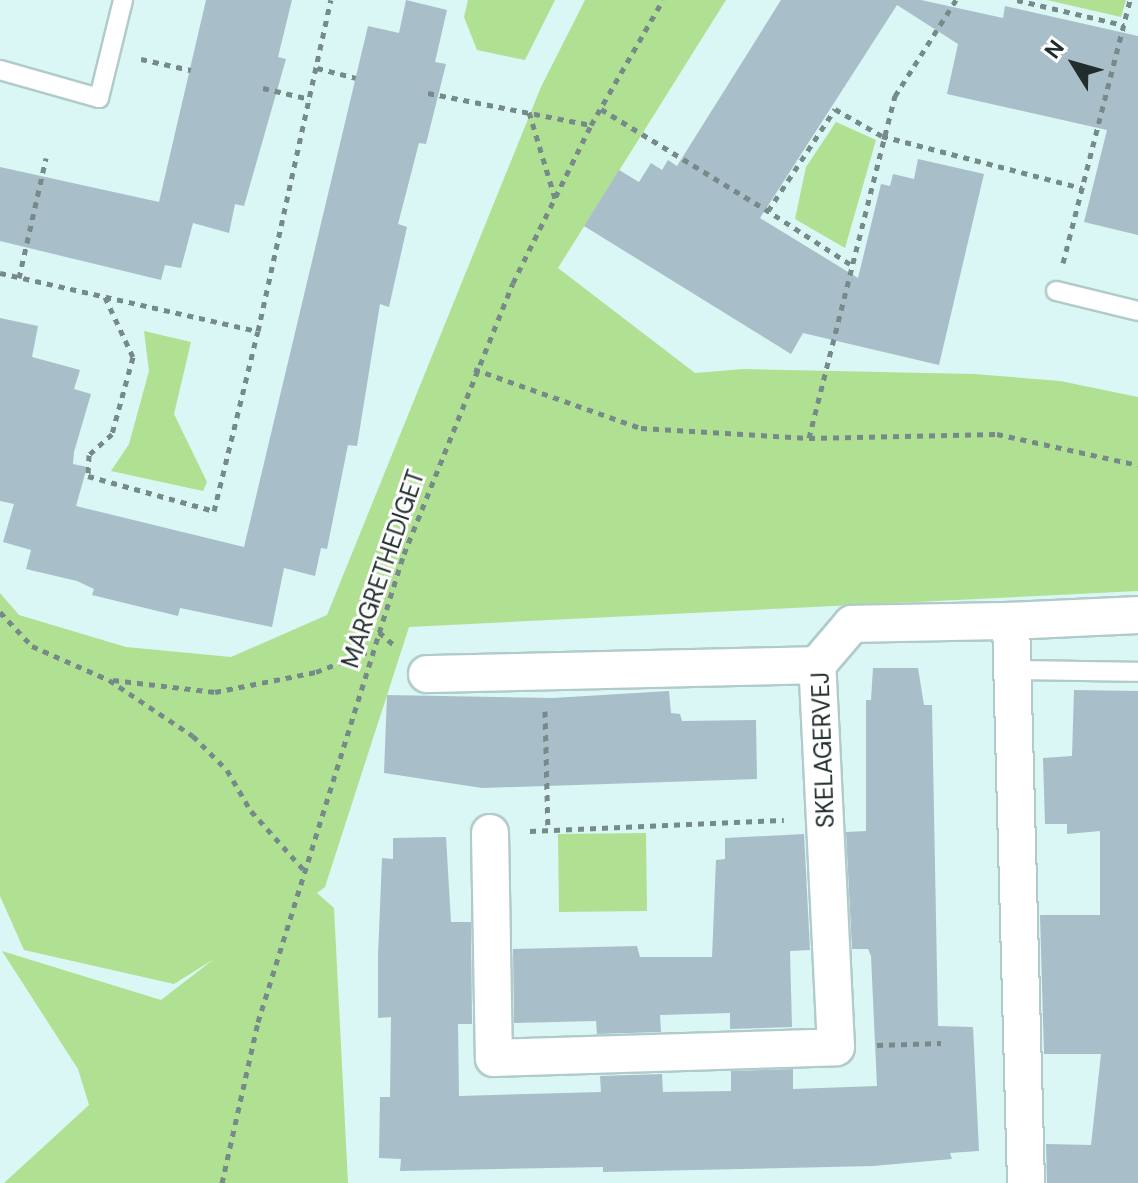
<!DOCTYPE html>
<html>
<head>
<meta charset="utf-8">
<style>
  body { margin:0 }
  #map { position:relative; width:1138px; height:1183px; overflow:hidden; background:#daf6f5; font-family:"DM Sans",sans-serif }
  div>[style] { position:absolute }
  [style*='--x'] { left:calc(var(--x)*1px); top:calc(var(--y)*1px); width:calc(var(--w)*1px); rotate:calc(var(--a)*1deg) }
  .green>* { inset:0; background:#b0e092 }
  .building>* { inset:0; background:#a8bec9 }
  .path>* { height:5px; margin-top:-2.5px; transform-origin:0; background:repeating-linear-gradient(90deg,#778a8a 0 6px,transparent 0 12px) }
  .roads { filter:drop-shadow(2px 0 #b0cbca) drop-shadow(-2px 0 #b0cbca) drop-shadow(0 2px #b0cbca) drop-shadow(0 -2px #b0cbca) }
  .service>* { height:18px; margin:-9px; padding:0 9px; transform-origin:9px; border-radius:9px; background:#fff }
  .minor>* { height:36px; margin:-18px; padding:0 18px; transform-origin:18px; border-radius:18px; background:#fff }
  span { translate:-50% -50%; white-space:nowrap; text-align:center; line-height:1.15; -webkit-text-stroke:6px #fff; paint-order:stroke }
  .street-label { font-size:24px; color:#212c2c }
  .north { position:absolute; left:1034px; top:24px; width:80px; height:80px; -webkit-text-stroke:6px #fff; paint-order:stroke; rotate:307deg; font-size:22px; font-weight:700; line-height:32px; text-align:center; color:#212c2c }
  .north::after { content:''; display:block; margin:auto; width:28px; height:36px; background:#212c2c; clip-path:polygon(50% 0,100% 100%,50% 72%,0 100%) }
</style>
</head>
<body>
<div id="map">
  <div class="green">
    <div style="clip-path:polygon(468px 0,555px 0,525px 60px,477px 50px,464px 17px)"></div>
    <div style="clip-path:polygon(585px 0,726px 0,558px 268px,695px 373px,744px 369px,974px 374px,1060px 381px,1138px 397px,1138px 591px,409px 627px,325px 887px,317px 893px,334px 908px,348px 1183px,4px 1183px,89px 1105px,78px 1069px,2px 951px,161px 1000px,214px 959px,174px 984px,24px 950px,0 896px,0 593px,19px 615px,126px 647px,231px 657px,327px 615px,541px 87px)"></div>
    <div style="clip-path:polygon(1047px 0,1126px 0,1121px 17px)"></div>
    <div style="clip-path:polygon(836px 122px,876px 140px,845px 248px,795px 219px,806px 167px)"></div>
    <div style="clip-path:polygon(144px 331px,191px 342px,174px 414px,207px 482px,203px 491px,111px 471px,129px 444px,149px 371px)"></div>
    <div style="clip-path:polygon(646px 833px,647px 911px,559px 912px,558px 834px)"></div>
  </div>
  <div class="building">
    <div style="clip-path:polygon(206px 0,292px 0,278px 57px,286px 59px,244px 206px,235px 204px,229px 233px,193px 223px,181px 268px,165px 265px,161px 280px,0 241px,0 167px,159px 202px)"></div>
    <div style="clip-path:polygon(406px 0,447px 10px,435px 62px,446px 64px,426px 144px,419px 143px,398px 224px,407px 227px,389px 307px,380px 304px,357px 446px,348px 445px,327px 549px,321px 548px,315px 576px,284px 568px,272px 627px,180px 608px,178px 616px,92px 595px,94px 589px,77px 581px,26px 569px,31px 550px,3px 542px,14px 504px,0 501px,0 318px,38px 326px,32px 357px,80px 370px,74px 389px,91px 394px,74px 452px,73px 464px,87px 467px,76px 506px,244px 547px,368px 26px,399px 33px)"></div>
    <div style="clip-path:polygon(781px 0,921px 0,1003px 18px,1005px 6px,1138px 36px,1138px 235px,1084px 222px,1107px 130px,947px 94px,958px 44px,897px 5px,760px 218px,858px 278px,881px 184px,890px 186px,893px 174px,914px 179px,918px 159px,984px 174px,939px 365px,803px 333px,791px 354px,584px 226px,619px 170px,639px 182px,651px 163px,662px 170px,668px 160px,677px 166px)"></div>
    <div style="clip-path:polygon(873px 668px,918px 668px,924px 705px,932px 705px,938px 1026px,973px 1027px,979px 1151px,950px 1153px,952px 1159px,873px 1166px,603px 1172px,603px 1167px,400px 1171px,401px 1159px,379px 1158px,380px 1097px,390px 1097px,391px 1017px,378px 1018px,378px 956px,382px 858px,393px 859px,393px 838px,446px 837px,451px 922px,471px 922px,472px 1024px,458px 1024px,459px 1096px,601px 1092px,600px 1076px,662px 1074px,663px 1092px,731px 1091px,731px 1071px,793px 1069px,793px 1089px,877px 1086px,871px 956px,868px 949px,852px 949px,846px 832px,866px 831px,866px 700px,871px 700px)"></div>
    <div style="clip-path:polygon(1074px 690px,1138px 691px,1138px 1183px,1047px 1183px,1046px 1144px,1091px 1145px,1101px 1054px,1044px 1054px,1040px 915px,1100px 915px,1100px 831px,1067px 834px,1067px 824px,1045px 824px,1043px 758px,1072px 756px)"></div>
    <div style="clip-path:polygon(669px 691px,671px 713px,680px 714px,682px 721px,756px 720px,757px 779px,482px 788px,384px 773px,387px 695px,553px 698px)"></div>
    <div style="clip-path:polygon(804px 834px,810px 950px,790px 951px,792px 1027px,730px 1029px,730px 1013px,660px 1015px,661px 1032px,597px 1034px,596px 1021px,514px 1023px,513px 949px,637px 946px,640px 957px,712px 957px,716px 860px,725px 859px,725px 838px)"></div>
  </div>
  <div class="path">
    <div style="--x:1017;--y:0;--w:110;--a:13.2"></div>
    <div style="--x:141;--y:59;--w:51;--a:12.4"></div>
    <div style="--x:317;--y:68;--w:40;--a:14.4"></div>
    <div style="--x:263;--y:88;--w:48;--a:13.2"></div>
    <div style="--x:428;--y:93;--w:166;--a:11.1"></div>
    <div style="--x:601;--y:109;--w:196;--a:31.4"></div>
    <div style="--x:529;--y:112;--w:90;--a:73.2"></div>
    <div style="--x:1063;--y:263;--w:271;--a:-75.7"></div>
    <div style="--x:850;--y:264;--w:98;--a:-147.1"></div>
    <div style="--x:768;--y:211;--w:122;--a:-56.7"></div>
    <div style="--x:835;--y:109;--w:54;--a:29.9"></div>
    <div style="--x:882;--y:136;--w:207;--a:14.6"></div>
    <div style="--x:0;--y:273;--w:264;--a:12.7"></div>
    <div style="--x:258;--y:331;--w:339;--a:-77.6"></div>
    <div style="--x:19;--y:278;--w:123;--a:-77.3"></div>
    <div style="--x:105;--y:297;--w:66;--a:65"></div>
    <div style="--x:133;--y:357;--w:80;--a:105.3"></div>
    <div style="--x:112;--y:434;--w:31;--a:138"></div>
    <div style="--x:89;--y:455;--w:21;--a:93"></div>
    <div style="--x:88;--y:476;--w:131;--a:15.5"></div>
    <div style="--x:214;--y:511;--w:185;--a:-76.3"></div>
    <div style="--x:474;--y:369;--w:177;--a:19.5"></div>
    <div style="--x:641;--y:428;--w:168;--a:3.4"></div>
    <div style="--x:809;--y:438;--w:188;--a:-1.2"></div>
    <div style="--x:997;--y:434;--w:144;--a:12.4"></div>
    <div style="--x:809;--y:438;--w:353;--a:-75.9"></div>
    <div style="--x:895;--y:96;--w:114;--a:-57.6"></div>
    <div style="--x:0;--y:612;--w:47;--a:46.7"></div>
    <div style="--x:32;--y:646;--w:84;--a:23.8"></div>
    <div style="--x:109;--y:680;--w:101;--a:33.7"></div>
    <div style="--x:193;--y:736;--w:48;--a:45"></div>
    <div style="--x:227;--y:770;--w:48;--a:59.7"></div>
    <div style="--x:251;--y:811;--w:78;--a:48.1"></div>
    <div style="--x:379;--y:632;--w:23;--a:41"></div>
    <div style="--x:113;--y:680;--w:103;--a:6.7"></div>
    <div style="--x:215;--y:692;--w:103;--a:-11.2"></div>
    <div style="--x:316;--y:672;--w:60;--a:-21.4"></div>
    <div style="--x:545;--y:711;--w:119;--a:88.6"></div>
    <div style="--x:530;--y:831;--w:254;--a:-2.5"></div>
    <div style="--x:877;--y:1045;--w:64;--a:-1.8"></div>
    <div style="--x:222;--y:1183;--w:165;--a:-77.4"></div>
    <div style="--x:258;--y:1022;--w:490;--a:-72.7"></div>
    <div style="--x:404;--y:554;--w:292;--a:-68.1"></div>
    <div style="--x:513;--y:283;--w:176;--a:-63.7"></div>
    <div style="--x:591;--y:125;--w:144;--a:-60.1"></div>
  </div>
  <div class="roads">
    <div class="service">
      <div style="--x:0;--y:70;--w:103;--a:15.8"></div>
      <div style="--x:99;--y:98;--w:101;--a:-76.2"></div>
      <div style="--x:1056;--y:291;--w:84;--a:13.7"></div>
      <div style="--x:1012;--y:670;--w:126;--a:0.9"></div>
    </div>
    <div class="minor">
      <div style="--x:427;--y:674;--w:390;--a:-1.3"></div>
      <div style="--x:490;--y:833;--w:225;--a:89"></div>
      <div style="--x:494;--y:1058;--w:342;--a:-1.8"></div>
      <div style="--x:836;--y:1047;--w:382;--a:-92.8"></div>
      <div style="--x:817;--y:665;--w:54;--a:-49.5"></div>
      <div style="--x:852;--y:624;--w:159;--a:-1.1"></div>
      <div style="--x:1026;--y:1183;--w:562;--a:-91.53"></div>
      <div style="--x:1011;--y:621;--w:127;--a:-2.7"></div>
    </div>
  </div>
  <div class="street-label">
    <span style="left:383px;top:569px;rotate:-71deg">MARGRETHEDIGET</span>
    <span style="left:823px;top:750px;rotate:-92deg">SKELAGERVEJ</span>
  </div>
  <div class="north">N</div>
</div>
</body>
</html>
